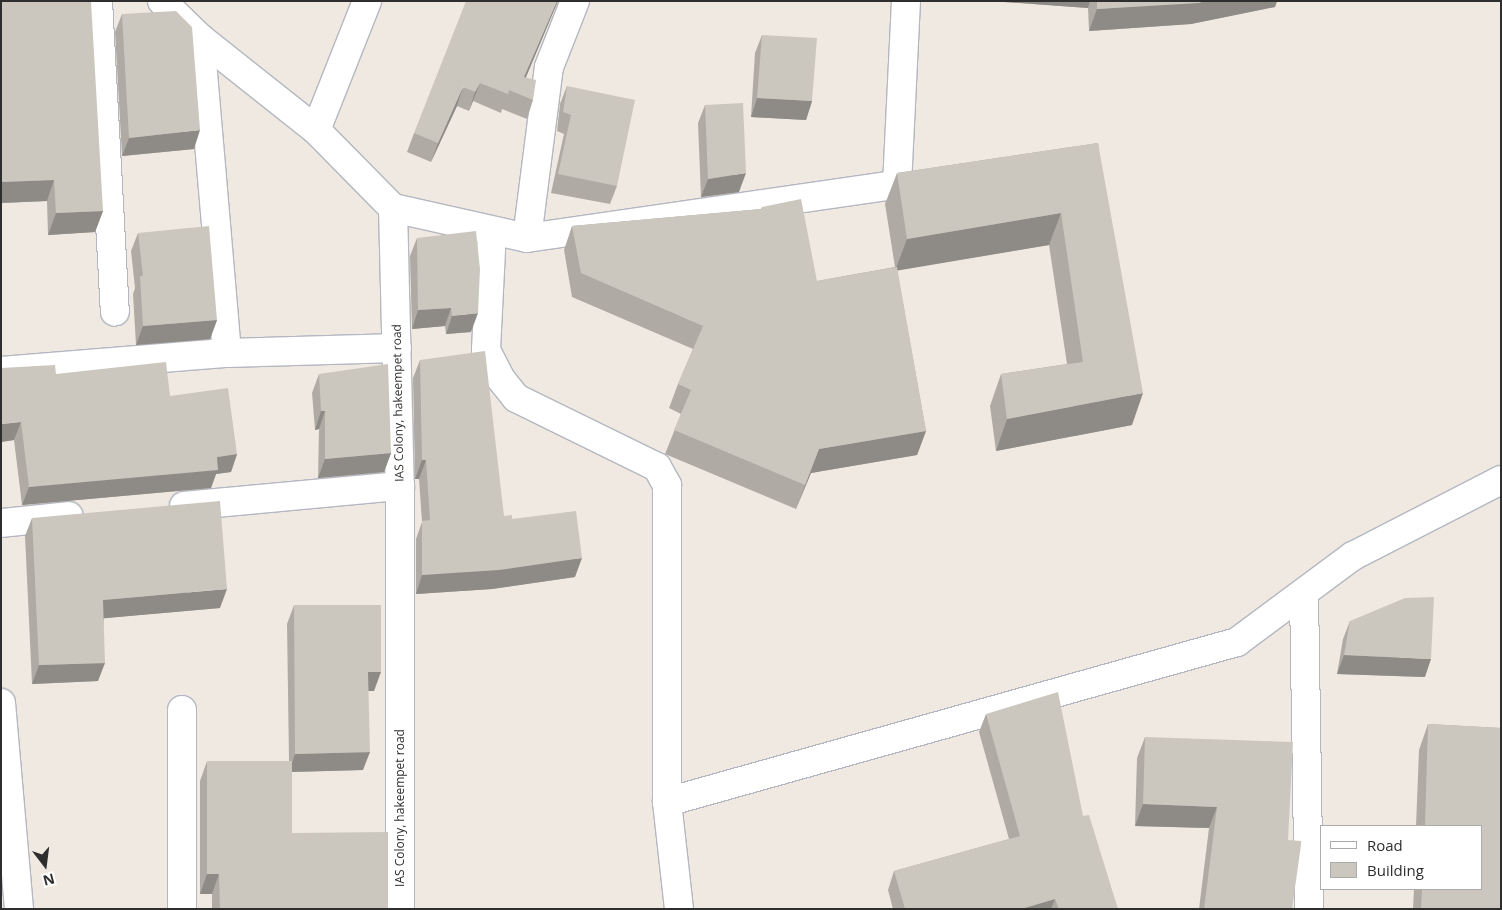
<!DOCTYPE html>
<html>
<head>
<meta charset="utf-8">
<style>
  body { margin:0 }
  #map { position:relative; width:1502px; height:910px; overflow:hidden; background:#efe9e1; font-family:"Open Sans",sans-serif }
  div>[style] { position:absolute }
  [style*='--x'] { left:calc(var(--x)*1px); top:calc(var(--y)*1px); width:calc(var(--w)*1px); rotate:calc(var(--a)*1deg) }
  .roads { filter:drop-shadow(1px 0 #b4b7c1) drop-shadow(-1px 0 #b4b7c1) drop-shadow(0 1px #b4b7c1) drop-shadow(0 -1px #b4b7c1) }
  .minor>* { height:28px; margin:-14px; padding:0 14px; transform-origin:14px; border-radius:14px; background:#fff }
  .wall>* { inset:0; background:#afaba4 }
  .shaded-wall>* { inset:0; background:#8e8b86 }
  .building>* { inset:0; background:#cbc7bf }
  span { translate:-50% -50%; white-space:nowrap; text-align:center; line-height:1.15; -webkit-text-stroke:4.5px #fff; paint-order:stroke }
  .street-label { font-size:12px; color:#2e2e2e }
  .frame { position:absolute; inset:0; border:2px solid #2e2e2e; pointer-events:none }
  .legend { position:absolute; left:1320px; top:825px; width:162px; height:65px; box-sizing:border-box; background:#fff; border:1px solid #ababab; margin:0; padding:6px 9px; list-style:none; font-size:15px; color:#2e2e2e }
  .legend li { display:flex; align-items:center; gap:10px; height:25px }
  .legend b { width:25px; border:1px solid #ababab }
  .north { position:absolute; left:20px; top:840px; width:50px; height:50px; -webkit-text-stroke:4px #fff; paint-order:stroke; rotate:165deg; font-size:14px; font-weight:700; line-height:20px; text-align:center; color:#2e2e2e }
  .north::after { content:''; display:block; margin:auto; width:18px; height:22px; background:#2e2e2e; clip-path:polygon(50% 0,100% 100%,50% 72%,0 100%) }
</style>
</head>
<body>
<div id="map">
  <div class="roads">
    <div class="minor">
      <div style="--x:98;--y:1;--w:311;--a:86.9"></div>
      <div style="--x:162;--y:1;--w:53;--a:44.2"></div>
      <div style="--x:200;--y:38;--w:148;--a:38.4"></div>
      <div style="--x:316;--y:130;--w:110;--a:45.4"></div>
      <div style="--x:393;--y:208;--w:278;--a:88.6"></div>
      <div style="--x:400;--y:486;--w:423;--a:90"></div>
      <div style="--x:200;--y:38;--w:316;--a:85.1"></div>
      <div style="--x:316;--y:130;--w:139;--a:-68.4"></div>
      <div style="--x:393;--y:208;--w:137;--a:12.6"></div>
      <div style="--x:527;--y:238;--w:374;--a:-8.2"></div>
      <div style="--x:897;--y:185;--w:184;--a:-87.2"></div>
      <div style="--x:492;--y:231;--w:119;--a:92.9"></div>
      <div style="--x:486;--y:350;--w:31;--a:63"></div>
      <div style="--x:500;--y:378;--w:26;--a:51"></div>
      <div style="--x:516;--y:398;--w:157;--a:26.1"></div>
      <div style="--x:657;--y:467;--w:21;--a:61"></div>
      <div style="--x:667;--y:485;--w:317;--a:90"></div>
      <div style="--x:667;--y:802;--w:108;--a:83.6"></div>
      <div style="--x:527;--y:238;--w:172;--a:-82.7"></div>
      <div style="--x:549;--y:67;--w:71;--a:-68.5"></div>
      <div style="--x:1;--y:371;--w:227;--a:-4.6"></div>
      <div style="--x:227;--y:353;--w:170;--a:-1.7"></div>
      <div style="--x:184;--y:506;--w:217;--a:-5.3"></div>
      <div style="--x:1;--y:523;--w:68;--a:-5.9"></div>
      <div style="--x:1304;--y:593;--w:316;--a:89.1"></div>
      <div style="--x:1;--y:703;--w:207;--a:85"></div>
      <div style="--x:667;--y:802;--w:592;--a:-15.68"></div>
      <div style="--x:1237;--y:642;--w:144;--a:-36.6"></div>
      <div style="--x:1353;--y:556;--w:166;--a:-27.2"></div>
      <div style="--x:182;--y:909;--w:199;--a:-90"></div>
    </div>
  </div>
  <div class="wall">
    <div style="clip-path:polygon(1px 1px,103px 211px,95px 232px,48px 235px,47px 201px,1px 203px)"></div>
    <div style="clip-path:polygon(558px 1px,526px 77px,533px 100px,527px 119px,502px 109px,501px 113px,473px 101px,469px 111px,457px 106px,431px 162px,407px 152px,414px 133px)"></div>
    <div style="clip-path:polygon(991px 1px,1277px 1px,1275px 7px,1191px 24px,1089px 31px,1088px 8px)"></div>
    <div style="clip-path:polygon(122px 14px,194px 149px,122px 156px,115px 32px)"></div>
    <div style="clip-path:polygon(762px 35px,812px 101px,806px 120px,751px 117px,755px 53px)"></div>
    <div style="clip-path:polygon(567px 86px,617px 186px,610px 204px,551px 193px,564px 134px,557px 131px,560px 104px)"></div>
    <div style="clip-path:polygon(705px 105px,739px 192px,701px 197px,698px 123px)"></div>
    <div style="clip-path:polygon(1098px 143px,1132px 425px,996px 451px,990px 406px,1001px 374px,1067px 364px,1049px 245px,897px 270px,926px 431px,917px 455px,811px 473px,796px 509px,665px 454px,681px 414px,669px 408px,678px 384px,693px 349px,572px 297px,564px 250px,572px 226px,761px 209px,762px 207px,817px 281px,895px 267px,885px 204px,897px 173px)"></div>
    <div style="clip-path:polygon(138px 233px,217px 320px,210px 339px,136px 345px,133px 294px,135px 288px,131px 251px)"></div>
    <div style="clip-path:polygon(417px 238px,471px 332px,446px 334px,445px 326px,412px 329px,410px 256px)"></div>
    <div style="clip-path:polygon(420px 360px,504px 516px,512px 519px,575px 577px,492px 589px,416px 594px,416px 539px,422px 522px,419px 479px,415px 479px,413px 378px)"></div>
    <div style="clip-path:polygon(56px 374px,170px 396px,237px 454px,231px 472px,216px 474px,211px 488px,22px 505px,14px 440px,1px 442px)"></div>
    <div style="clip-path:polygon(319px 374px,391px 453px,384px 472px,318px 478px,319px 429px,315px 430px,312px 393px)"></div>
    <div style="clip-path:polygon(32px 518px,220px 608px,104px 618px,98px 681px,32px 684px,25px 536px)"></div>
    <div style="clip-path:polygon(294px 605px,374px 691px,368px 691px,363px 770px,292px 772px,292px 833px,388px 909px,212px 909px,212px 894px,200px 894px,200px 781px,207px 761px,289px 761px,287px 624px)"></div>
    <div style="clip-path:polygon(1350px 621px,1425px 677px,1337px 674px,1343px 639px)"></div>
    <div style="clip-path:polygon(986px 714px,1083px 816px,1118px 909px,893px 909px,888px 890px,894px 871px,1009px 839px,979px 732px)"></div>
    <div style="clip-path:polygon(1428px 724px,1501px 728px,1501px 909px,1413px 909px,1414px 889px,1481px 889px,1481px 826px,1416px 826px,1419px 750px)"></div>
    <div style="clip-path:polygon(1145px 737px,1288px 840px,1292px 909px,1199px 909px,1209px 828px,1135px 826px,1137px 758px)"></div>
  </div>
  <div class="shaded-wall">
    <div style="clip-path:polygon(557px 1px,558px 1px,518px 96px,524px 77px)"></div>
    <div style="clip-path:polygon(991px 1px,1090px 1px,1088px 8px)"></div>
    <div style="clip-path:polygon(1205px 1px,1277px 1px,1275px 7px,1191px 24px,1089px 31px,1097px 9px)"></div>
    <div style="clip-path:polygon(480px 83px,473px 101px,469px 111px,475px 92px)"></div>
    <div style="clip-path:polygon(463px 87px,457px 106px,431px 162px,438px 143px)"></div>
    <div style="clip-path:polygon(757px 98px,812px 101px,806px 120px,751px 117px)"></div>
    <div style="clip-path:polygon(200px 130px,194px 149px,122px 156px,129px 138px)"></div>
    <div style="clip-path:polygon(746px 173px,739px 192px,701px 197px,708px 179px)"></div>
    <div style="clip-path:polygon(54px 180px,47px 201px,1px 203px,1px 182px)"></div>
    <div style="clip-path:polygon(103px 211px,95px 232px,48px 235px,56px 213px)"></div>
    <div style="clip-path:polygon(1061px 213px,1049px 245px,895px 271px,907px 239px)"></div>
    <div style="clip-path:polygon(451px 308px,445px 326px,412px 329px,418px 310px)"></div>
    <div style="clip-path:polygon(478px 313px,471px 332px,446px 334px,452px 316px)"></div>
    <div style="clip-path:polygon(217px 320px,210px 339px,136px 345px,143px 326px)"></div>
    <div style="clip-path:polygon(1143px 393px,1132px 425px,996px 451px,1007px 419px)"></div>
    <div style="clip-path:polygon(321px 411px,325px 411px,319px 429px,315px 430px)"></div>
    <div style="clip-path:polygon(21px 422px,14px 440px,1px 442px,1px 424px)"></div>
    <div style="clip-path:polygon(926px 431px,917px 455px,811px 473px,796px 509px,819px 449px)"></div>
    <div style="clip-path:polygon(391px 453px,384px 472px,318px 478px,325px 459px)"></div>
    <div style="clip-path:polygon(237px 454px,231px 472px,216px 474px,211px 488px,22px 505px,29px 487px)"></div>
    <div style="clip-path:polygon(422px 460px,426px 460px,419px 479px,415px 479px)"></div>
    <div style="clip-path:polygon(582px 558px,575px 577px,492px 589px,416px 594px,422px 575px)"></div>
    <div style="clip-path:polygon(227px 589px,220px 608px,96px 619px,103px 600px)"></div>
    <div style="clip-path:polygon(1344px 655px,1431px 659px,1425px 677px,1337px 674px)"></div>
    <div style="clip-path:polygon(105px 663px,98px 681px,32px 684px,39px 665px)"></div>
    <div style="clip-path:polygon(368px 672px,381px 672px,374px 691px,361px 691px)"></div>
    <div style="clip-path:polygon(370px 752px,363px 770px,289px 772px,295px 754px)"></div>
    <div style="clip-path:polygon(1143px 804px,1217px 807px,1209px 828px,1135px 826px)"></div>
    <div style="clip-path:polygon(207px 874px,219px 874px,212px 894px,200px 894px)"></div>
    <div style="clip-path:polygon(1055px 899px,1051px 909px,1021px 909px)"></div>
  </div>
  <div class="building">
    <div style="clip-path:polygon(1px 1px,91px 1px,103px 211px,56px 213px,54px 180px,1px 182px)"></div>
    <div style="clip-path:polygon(466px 1px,557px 1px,524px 77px,536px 80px,533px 100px,509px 90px,508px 94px,480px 83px,475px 92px,463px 87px,438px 143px,414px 133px)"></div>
    <div style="clip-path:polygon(1097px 1px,1205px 1px,1199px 3px,1097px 9px)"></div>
    <div style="clip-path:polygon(176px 11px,192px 27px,200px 130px,129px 138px,122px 14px)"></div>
    <div style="clip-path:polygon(762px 35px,817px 38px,812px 101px,757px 98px)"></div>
    <div style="clip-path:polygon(567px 86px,635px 100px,617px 186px,558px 174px,571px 115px,563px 112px)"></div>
    <div style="clip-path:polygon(743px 103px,746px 173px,708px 179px,705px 105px)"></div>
    <div style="clip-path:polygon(1098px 143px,1143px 393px,1007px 419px,1001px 374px,1083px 362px,1061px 213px,907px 239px,897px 173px)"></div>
    <div style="clip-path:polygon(801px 199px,817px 281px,897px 267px,926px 431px,819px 449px,805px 485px,674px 430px,691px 390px,678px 384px,703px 326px,581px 273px,572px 226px,762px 209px,762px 207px)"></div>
    <div style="clip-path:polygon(209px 226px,217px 320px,143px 326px,140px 276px,143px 276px,138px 233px)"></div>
    <div style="clip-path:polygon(476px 231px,480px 269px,478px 313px,452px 316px,451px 308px,418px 310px,417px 238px)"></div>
    <div style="clip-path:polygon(485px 351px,504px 516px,512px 515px,512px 519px,576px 511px,582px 558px,499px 570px,422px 575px,422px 521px,430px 520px,426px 460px,422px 460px,420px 360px)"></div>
    <div style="clip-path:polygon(166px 362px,170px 396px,228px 388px,237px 454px,217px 457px,218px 470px,29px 487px,21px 422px,1px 424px,1px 368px,55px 365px,56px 374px)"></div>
    <div style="clip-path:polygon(388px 364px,391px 453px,325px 459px,325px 411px,321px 411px,319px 374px)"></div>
    <div style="clip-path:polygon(220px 501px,227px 589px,103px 600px,105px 663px,39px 665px,32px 518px)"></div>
    <div style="clip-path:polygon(1434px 597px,1431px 659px,1344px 655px,1350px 621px,1405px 598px)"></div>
    <div style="clip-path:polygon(294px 605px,381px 605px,381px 672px,368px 672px,370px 752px,295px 754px)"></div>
    <div style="clip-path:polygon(1058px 692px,1083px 816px,1089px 815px,1118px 909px,1059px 909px,1055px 899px,1021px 909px,905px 909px,894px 871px,1020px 836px,986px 714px)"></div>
    <div style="clip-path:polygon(1428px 724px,1501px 728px,1501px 909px,1421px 909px,1422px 889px,1481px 889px,1481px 826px,1425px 826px)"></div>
    <div style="clip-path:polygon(1145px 737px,1293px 742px,1288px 840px,1301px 841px,1301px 845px,1292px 909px,1204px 909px,1217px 807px,1143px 804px)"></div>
    <div style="clip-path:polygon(207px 761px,292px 761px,292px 833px,388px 832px,388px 909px,220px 909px,219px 874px,207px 874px)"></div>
  </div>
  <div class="street-label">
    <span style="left:398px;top:403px;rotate:-91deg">IAS Colony, hakeempet road</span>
    <span style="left:400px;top:808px;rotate:-90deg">IAS Colony, hakeempet road</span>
  </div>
  <div class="frame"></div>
  <ul class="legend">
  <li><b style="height:6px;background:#fff"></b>Road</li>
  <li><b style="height:14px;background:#cbc7bf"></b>Building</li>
  </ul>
  <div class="north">N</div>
</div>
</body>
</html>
